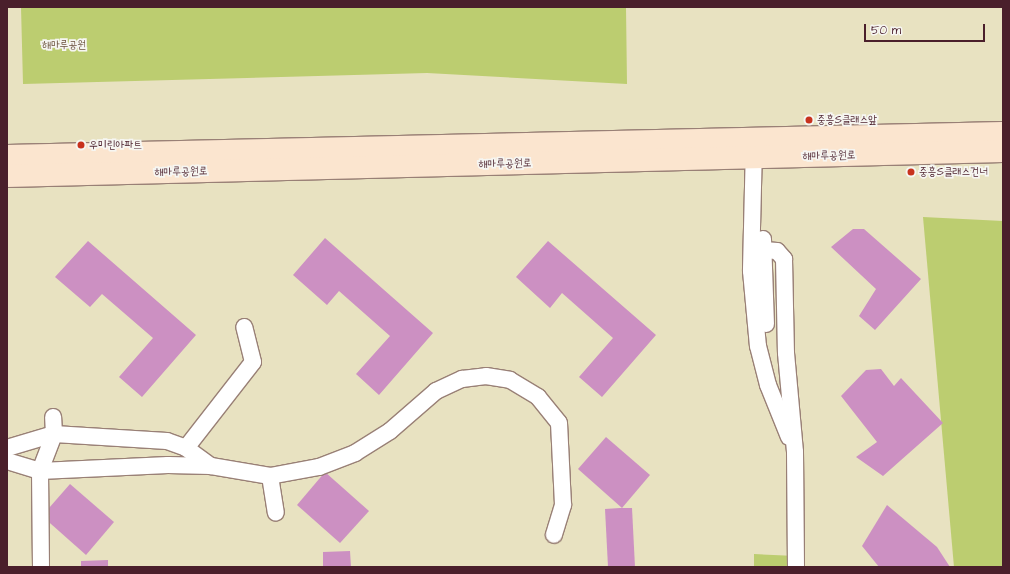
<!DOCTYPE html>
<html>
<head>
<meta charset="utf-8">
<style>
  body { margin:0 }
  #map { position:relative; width:1010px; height:574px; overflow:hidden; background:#e8e2c1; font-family:"Architects Daughter","Poor Story",sans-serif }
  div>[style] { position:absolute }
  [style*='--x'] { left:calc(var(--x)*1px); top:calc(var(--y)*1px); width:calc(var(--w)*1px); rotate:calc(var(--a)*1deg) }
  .green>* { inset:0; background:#bccd70 }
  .building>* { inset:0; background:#cc90c2 }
  .roads { filter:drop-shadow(1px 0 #998076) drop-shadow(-1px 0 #998076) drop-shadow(0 1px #998076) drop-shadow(0 -1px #998076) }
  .street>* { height:16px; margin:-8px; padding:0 8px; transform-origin:8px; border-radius:8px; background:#fff }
  .secondary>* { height:22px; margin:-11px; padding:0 11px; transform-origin:11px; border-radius:11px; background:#fbe5cf }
  .dots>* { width:11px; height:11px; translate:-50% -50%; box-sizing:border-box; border:2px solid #f6f6f2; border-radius:50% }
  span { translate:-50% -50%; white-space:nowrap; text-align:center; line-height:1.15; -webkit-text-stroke:3.5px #f6f6f2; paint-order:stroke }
  .park-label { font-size:11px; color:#6c5340 }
  .poi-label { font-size:11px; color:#4a1f2b }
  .left { translate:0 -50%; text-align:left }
  .street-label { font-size:11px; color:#4a1f2b }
  .frame { position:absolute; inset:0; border:8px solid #4a1f2b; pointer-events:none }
  .scale { position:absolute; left:864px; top:24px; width:121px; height:18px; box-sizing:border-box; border:2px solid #4a1f2b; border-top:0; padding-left:5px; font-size:12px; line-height:14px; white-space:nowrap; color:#4a1f2b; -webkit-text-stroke:3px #f6f6f2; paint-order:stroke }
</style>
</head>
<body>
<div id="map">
  <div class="green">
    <div style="clip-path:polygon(21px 7px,626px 7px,627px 84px,427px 73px,23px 84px)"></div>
    <div style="clip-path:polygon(923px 217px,1003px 221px,1003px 567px,954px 567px)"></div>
    <div style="clip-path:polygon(754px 554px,796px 556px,796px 567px,754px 567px)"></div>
  </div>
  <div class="building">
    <div style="clip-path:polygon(853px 229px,864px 229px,921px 279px,875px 330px,859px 316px,876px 289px,831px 247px)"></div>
    <div style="clip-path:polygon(325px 238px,433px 333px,379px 395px,356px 374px,390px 336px,339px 291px,327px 305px,293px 275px)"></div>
    <div style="clip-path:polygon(88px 241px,196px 335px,142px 397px,119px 377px,153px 338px,102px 294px,90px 307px,55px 277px)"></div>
    <div style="clip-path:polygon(548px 241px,656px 335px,602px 397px,579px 377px,613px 338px,562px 293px,550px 308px,516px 277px)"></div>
    <div style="clip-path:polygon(881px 369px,894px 386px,901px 378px,943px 423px,883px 476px,856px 457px,877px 442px,841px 396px,866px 370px)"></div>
    <div style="clip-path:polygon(606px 437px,650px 475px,622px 508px,578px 469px)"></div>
    <div style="clip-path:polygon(325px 472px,369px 511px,340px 543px,297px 505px)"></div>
    <div style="clip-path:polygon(70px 484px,114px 522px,86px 555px,42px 516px)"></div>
    <div style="clip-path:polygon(887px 505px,937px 547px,950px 567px,879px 567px,862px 546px)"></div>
    <div style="clip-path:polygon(620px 508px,632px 508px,635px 567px,608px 567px,605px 509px)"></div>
    <div style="clip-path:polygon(350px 551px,351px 567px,323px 567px,323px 552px)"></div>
    <div style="clip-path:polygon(108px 560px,108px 567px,81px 567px,81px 561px)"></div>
  </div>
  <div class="roads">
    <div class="street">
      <div style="--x:754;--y:146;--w:125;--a:91.4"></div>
      <div style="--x:751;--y:271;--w:75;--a:84.7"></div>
      <div style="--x:758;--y:346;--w:40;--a:75.6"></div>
      <div style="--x:768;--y:385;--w:56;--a:68"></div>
      <div style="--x:763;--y:239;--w:85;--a:88"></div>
      <div style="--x:764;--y:250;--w:13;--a:4"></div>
      <div style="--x:777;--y:251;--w:11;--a:49"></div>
      <div style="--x:784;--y:259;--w:94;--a:88.8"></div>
      <div style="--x:786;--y:353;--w:99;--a:84.8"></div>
      <div style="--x:795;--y:452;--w:115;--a:89.5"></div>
      <div style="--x:7;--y:448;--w:49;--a:-16.6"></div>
      <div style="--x:54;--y:434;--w:113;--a:3.5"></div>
      <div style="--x:167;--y:441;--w:20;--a:20"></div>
      <div style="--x:186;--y:448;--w:31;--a:36"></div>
      <div style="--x:211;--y:466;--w:43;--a:-178.7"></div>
      <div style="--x:168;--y:465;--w:128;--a:177.3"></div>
      <div style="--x:40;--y:471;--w:34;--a:-163"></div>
      <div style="--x:186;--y:448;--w:109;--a:-52.1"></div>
      <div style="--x:253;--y:362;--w:36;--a:-104"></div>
      <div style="--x:211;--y:466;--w:60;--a:9.6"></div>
      <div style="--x:270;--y:476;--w:50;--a:-10.4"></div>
      <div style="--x:319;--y:467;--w:39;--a:-21"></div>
      <div style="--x:355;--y:453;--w:41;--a:-32.2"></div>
      <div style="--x:390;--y:431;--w:61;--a:-41"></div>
      <div style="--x:436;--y:391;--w:29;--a:-25"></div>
      <div style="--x:462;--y:379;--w:24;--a:-7"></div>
      <div style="--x:486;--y:376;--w:24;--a:9"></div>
      <div style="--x:510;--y:380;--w:33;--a:31"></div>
      <div style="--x:538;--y:397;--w:33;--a:51"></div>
      <div style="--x:559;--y:423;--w:82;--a:87.2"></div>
      <div style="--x:563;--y:505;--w:31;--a:107"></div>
      <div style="--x:270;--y:476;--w:37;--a:81"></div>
      <div style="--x:41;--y:567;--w:96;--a:-90.6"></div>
      <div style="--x:40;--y:471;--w:40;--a:-69"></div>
      <div style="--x:54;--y:434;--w:17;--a:-93"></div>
    </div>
    <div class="secondary">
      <div style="--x:7;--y:156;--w:996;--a:-1.32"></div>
      <div style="--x:7;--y:176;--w:996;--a:-1.44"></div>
    </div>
  </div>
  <div class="dots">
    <div style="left:809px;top:120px;background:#c8321e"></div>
    <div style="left:81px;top:145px;background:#c8321e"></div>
    <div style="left:911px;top:172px;background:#c8321e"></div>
  </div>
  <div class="park-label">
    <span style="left:64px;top:45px">해마루공원</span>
  </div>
  <div class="poi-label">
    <span class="left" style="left:817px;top:120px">중흥S클래스앞</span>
    <span class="left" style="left:89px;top:145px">우미린아파트</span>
    <span class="left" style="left:919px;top:172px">중흥S클래스건너</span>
  </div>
  <div class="street-label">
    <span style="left:829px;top:156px;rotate:-1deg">해마루공원로</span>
    <span style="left:505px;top:164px;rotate:-1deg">해마루공원로</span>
    <span style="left:181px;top:172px;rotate:-1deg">해마루공원로</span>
  </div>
  <div class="frame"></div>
  <div class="scale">50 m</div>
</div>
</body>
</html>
